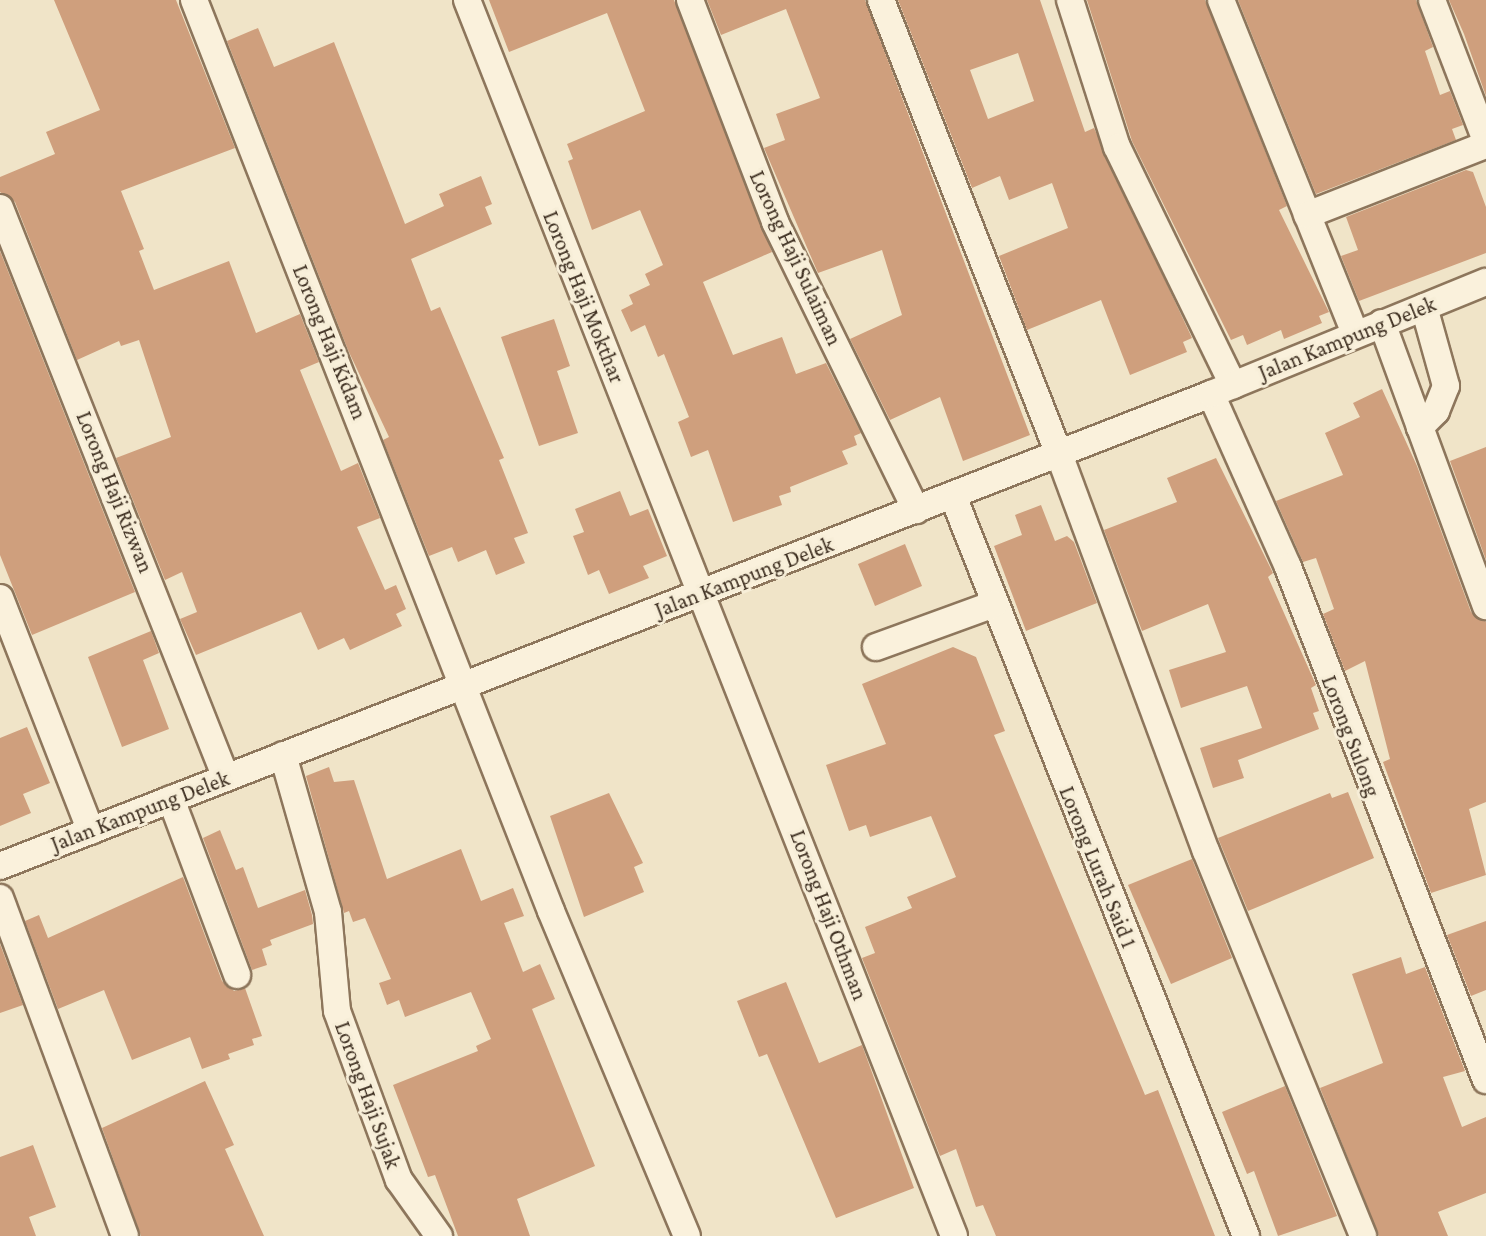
<!DOCTYPE html>
<html>
<head>
<meta charset="utf-8">
<style>
  body { margin:0 }
  #map { position:relative; width:1486px; height:1236px; overflow:hidden; background:#f0e4c8; font-family:"Crimson Pro",serif }
  div>[style] { position:absolute }
  [style*='--x'] { left:calc(var(--x)*1px); top:calc(var(--y)*1px); width:calc(var(--w)*1px); rotate:calc(var(--a)*1deg) }
  .building>* { inset:0; background:#cf9f7d }
  .roads { filter:drop-shadow(2px 0 #8d765c) drop-shadow(-2px 0 #8d765c) drop-shadow(0 2px #8d765c) drop-shadow(0 -2px #8d765c) }
  .street>* { height:26px; margin:-13px; padding:0 13px; transform-origin:13px; border-radius:13px; background:#faf1dc }
  span { translate:-50% -50%; white-space:nowrap; text-align:center; line-height:1.15; -webkit-text-stroke:6px #f7eed8; paint-order:stroke }
  .street-label { font-size:22px; color:#3d2e20 }
</style>
</head>
<body>
<div id="map">
  <div class="building">
    <div style="clip-path:polygon(54px 0,176px 0,235px 148px,121px 191px,144px 249px,139px 251px,154px 290px,229px 261px,256px 333px,300px 314px,319px 362px,300px 370px,341px 471px,358px 463px,380px 518px,357px 527px,385px 590px,396px 585px,406px 609px,396px 614px,402px 626px,350px 650px,344px 638px,318px 650px,301px 612px,196px 655px,180px 619px,197px 612px,182px 572px,165px 580px,116px 458px,171px 437px,139px 340px,121px 346px,119px 341px,77px 360px,15px 202px,0 192px,0 177px,55px 154px,46px 132px,100px 110px)"></div>
    <div style="clip-path:polygon(489px 0,674px 0,772px 252px,703px 282px,733px 355px,782px 337px,796px 374px,826px 363px,861px 433px,854px 436px,857px 445px,842px 451px,848px 464px,790px 487px,791px 492px,779px 496px,782px 505px,733px 522px,708px 450px,691px 457px,678px 422px,689px 417px,664px 354px,658px 357px,645px 325px,631px 332px,621px 310px,633px 304px,629px 295px,650px 285px,645px 274px,663px 265px,640px 210px,592px 230px,568px 161px,573px 159px,567px 144px,645px 111px,607px 13px,509px 52px)"></div>
    <div style="clip-path:polygon(707px 0,865px 0,1030px 435px,963px 461px,940px 397px,890px 420px,850px 339px,902px 315px,882px 250px,818px 273px,764px 148px,785px 140px,776px 114px,820px 98px,786px 9px,721px 35px)"></div>
    <div style="clip-path:polygon(evenodd,898px 0,1040px 0,1085px 132px,1094px 128px,1192px 338px,1183px 342px,1187px 352px,1130px 375px,1101px 300px,1027px 330px,999px 256px,1068px 228px,1052px 183px,1009px 200px,1000px 176px,972px 188px,898px 0,1018px 53px,1034px 101px,988px 119px,970px 70px,1018px 53px)"></div>
    <div style="clip-path:polygon(1087px 0,1205px 0,1287px 206px,1279px 210px,1329px 312px,1319px 316px,1322px 323px,1284px 339px,1281px 330px,1247px 345px,1243px 335px,1231px 340px,1132px 141px)"></div>
    <div style="clip-path:polygon(1238px 0,1416px 0,1433px 47px,1425px 51px,1440px 95px,1450px 91px,1463px 125px,1452px 129px,1456px 140px,1316px 194px)"></div>
    <div style="clip-path:polygon(1449px 0,1486px 0,1486px 96px,1464px 34px)"></div>
    <div style="clip-path:polygon(258px 28px,274px 67px,334px 42px,405px 224px,444px 206px,439px 194px,481px 176px,492px 204px,485px 207px,492px 224px,411px 259px,431px 311px,440px 307px,504px 458px,499px 460px,528px 533px,514px 538px,525px 563px,496px 575px,486px 550px,458px 562px,452px 547px,429px 556px,383px 440px,389px 437px,348px 350px,227px 41px)"></div>
    <div style="clip-path:polygon(1466px 170px,1473px 172px,1486px 207px,1486px 253px,1359px 301px,1341px 256px,1358px 250px,1346px 217px)"></div>
    <div style="clip-path:polygon(0 251px,135px 592px,32px 635px,0 555px)"></div>
    <div style="clip-path:polygon(554px 319px,570px 366px,557px 371px,578px 433px,539px 446px,501px 337px)"></div>
    <div style="clip-path:polygon(1382px 389px,1417px 466px,1471px 612px,1486px 622px,1486px 802px,1469px 809px,1486px 875px,1431px 893px,1383px 762px,1390px 759px,1365px 661px,1345px 671px,1323px 614px,1334px 609px,1316px 558px,1303px 562px,1276px 501px,1343px 475px,1325px 433px,1360px 417px,1353px 403px)"></div>
    <div style="clip-path:polygon(1486px 447px,1486px 560px,1450px 461px)"></div>
    <div style="clip-path:polygon(1216px 458px,1273px 573px,1268px 577px,1316px 685px,1311px 688px,1319px 711px,1313px 713px,1319px 729px,1238px 760px,1244px 778px,1213px 788px,1200px 748px,1262px 728px,1247px 686px,1181px 708px,1169px 670px,1226px 652px,1208px 604px,1142px 631px,1104px 530px,1177px 502px,1167px 478px)"></div>
    <div style="clip-path:polygon(620px 491px,630px 516px,648px 509px,667px 556px,643px 566px,649px 578px,609px 594px,599px 570px,588px 575px,573px 536px,584px 532px,575px 509px)"></div>
    <div style="clip-path:polygon(1041px 505px,1055px 541px,1067px 536px,1074px 542px,1097px 603px,1026px 631px,994px 546px,1022px 535px,1015px 515px)"></div>
    <div style="clip-path:polygon(905px 544px,922px 586px,875px 606px,858px 564px)"></div>
    <div style="clip-path:polygon(151px 631px,159px 653px,143px 660px,169px 729px,122px 747px,88px 657px)"></div>
    <div style="clip-path:polygon(953px 647px,976px 657px,1005px 731px,994px 735px,1145px 1095px,1158px 1090px,1215px 1236px,996px 1236px,983px 1205px,976px 1207px,956px 1149px,940px 1156px,862px 958px,875px 953px,865px 927px,912px 908px,907px 897px,956px 877px,931px 816px,870px 837px,866px 825px,849px 831px,826px 765px,886px 744px,862px 684px)"></div>
    <div style="clip-path:polygon(27px 727px,50px 783px,23px 794px,31px 813px,0 826px,0 738px)"></div>
    <div style="clip-path:polygon(329px 767px,334px 782px,354px 780px,387px 879px,461px 849px,481px 901px,513px 888px,524px 916px,504px 923px,523px 972px,540px 964px,555px 999px,532px 1009px,595px 1166px,517px 1199px,530px 1236px,458px 1236px,435px 1175px,428px 1177px,393px 1085px,478px 1051px,476px 1046px,491px 1039px,471px 992px,405px 1017px,399px 1000px,387px 1005px,379px 983px,391px 979px,365px 918px,353px 922px,349px 911px,344px 913px,306px 776px)"></div>
    <div style="clip-path:polygon(1348px 792px,1374px 858px,1248px 911px,1218px 838px,1330px 793px,1332px 798px)"></div>
    <div style="clip-path:polygon(609px 793px,643px 863px,634px 867px,644px 892px,584px 917px,550px 816px)"></div>
    <div style="clip-path:polygon(220px 830px,236px 870px,243px 867px,258px 908px,305px 890px,312px 915px,313px 924px,270px 940px,272px 945px,262px 949px,267px 965px,252px 970px,203px 838px)"></div>
    <div style="clip-path:polygon(1192px 859px,1232px 958px,1171px 984px,1128px 885px)"></div>
    <div style="clip-path:polygon(183px 877px,222px 981px,234px 991px,245px 988px,262px 1036px,252px 1039px,254px 1045px,228px 1054px,230px 1059px,202px 1069px,190px 1037px,132px 1060px,104px 990px,58px 1009px,25px 921px,39px 915px,48px 938px)"></div>
    <div style="clip-path:polygon(1486px 921px,1486px 990px,1471px 996px,1447px 935px)"></div>
    <div style="clip-path:polygon(0 944px,23px 1005px,0 1013px)"></div>
    <div style="clip-path:polygon(1401px 957px,1406px 974px,1425px 967px,1465px 1071px,1443px 1077px,1462px 1127px,1486px 1117px,1486px 1193px,1438px 1212px,1448px 1236px,1379px 1236px,1320px 1088px,1383px 1063px,1352px 974px)"></div>
    <div style="clip-path:polygon(786px 982px,819px 1063px,862px 1045px,914px 1188px,836px 1218px,767px 1054px,759px 1057px,737px 1001px)"></div>
    <div style="clip-path:polygon(205px 1081px,234px 1145px,225px 1149px,264px 1236px,141px 1236px,102px 1128px)"></div>
    <div style="clip-path:polygon(1285px 1086px,1337px 1216px,1278px 1236px,1254px 1171px,1247px 1174px,1222px 1112px)"></div>
    <div style="clip-path:polygon(33px 1145px,56px 1207px,29px 1217px,36px 1236px,0 1236px,0 1157px)"></div>
  </div>
  <div class="roads">
    <div class="street">
      <div style="--x:194;--y:0;--w:978;--a:68.6"></div>
      <div style="--x:551;--y:911;--w:352;--a:67.3"></div>
      <div style="--x:467;--y:0;--w:1328;--a:68.49"></div>
      <div style="--x:690;--y:0;--w:238;--a:69"></div>
      <div style="--x:775;--y:222;--w:321;--a:63.9"></div>
      <div style="--x:881;--y:0;--w:488;--a:68.6"></div>
      <div style="--x:1059;--y:454;--w:423;--a:69.7"></div>
      <div style="--x:1206;--y:851;--w:416;--a:67.8"></div>
      <div style="--x:1070;--y:0;--w:154;--a:72.3"></div>
      <div style="--x:1117;--y:147;--w:265;--a:64"></div>
      <div style="--x:1221;--y:0;--w:360;--a:68.1"></div>
      <div style="--x:1432;--y:0;--w:151;--a:69"></div>
      <div style="--x:0;--y:208;--w:613;--a:68.37"></div>
      <div style="--x:1307;--y:215;--w:192;--a:-21.4"></div>
      <div style="--x:1424;--y:307;--w:82;--a:74.4"></div>
      <div style="--x:1446;--y:386;--w:27;--a:112"></div>
      <div style="--x:1436;--y:411;--w:23;--a:135"></div>
      <div style="--x:1420;--y:427;--w:191;--a:69.8"></div>
      <div style="--x:1382;--y:323;--w:111;--a:69.9"></div>
      <div style="--x:1211;--y:394;--w:189;--a:66"></div>
      <div style="--x:1288;--y:567;--w:550;--a:68.9"></div>
      <div style="--x:953;--y:496;--w:796;--a:68.4"></div>
      <div style="--x:0;--y:598;--w:250;--a:68.7"></div>
      <div style="--x:876;--y:647;--w:126;--a:-20"></div>
      <div style="--x:283;--y:755;--w:163;--a:74"></div>
      <div style="--x:328;--y:912;--w:99;--a:84.8"></div>
      <div style="--x:337;--y:1011;--w:180;--a:69.9"></div>
      <div style="--x:399;--y:1180;--w:69;--a:54.5"></div>
      <div style="--x:171;--y:799;--w:188;--a:69.4"></div>
      <div style="--x:0;--y:866;--w:1300;--a:-21.29"></div>
      <div style="--x:1211;--y:394;--w:297;--a:-22.2"></div>
      <div style="--x:0;--y:898;--w:360;--a:69.7"></div>
    </div>
  </div>
  <div class="street-label">
    <span style="left:796px;top:258px;rotate:65deg">Lorong Haji Sulaiman</span>
    <span style="left:584px;top:297px;rotate:68deg">Lorong Haji Mokthar</span>
    <span style="left:1347px;top:338px;rotate:-22deg">Jalan Kampung Delek</span>
    <span style="left:330px;top:342px;rotate:68deg">Lorong Haji Kidam</span>
    <span style="left:115px;top:492px;rotate:68deg">Lorong Haji Rizwan</span>
    <span style="left:744px;top:577px;rotate:-21deg">Jalan Kampung Delek</span>
    <span style="left:1351px;top:736px;rotate:69deg">Lorong Sulong</span>
    <span style="left:140px;top:811px;rotate:-21deg">Jalan Kampung Delek</span>
    <span style="left:1098px;top:867px;rotate:68deg">Lorong Lurah Said 1</span>
    <span style="left:829px;top:915px;rotate:69deg">Lorong Haji Othman</span>
    <span style="left:368px;top:1095px;rotate:70deg">Lorong Haji Sujak</span>
  </div>
</div>
</body>
</html>
